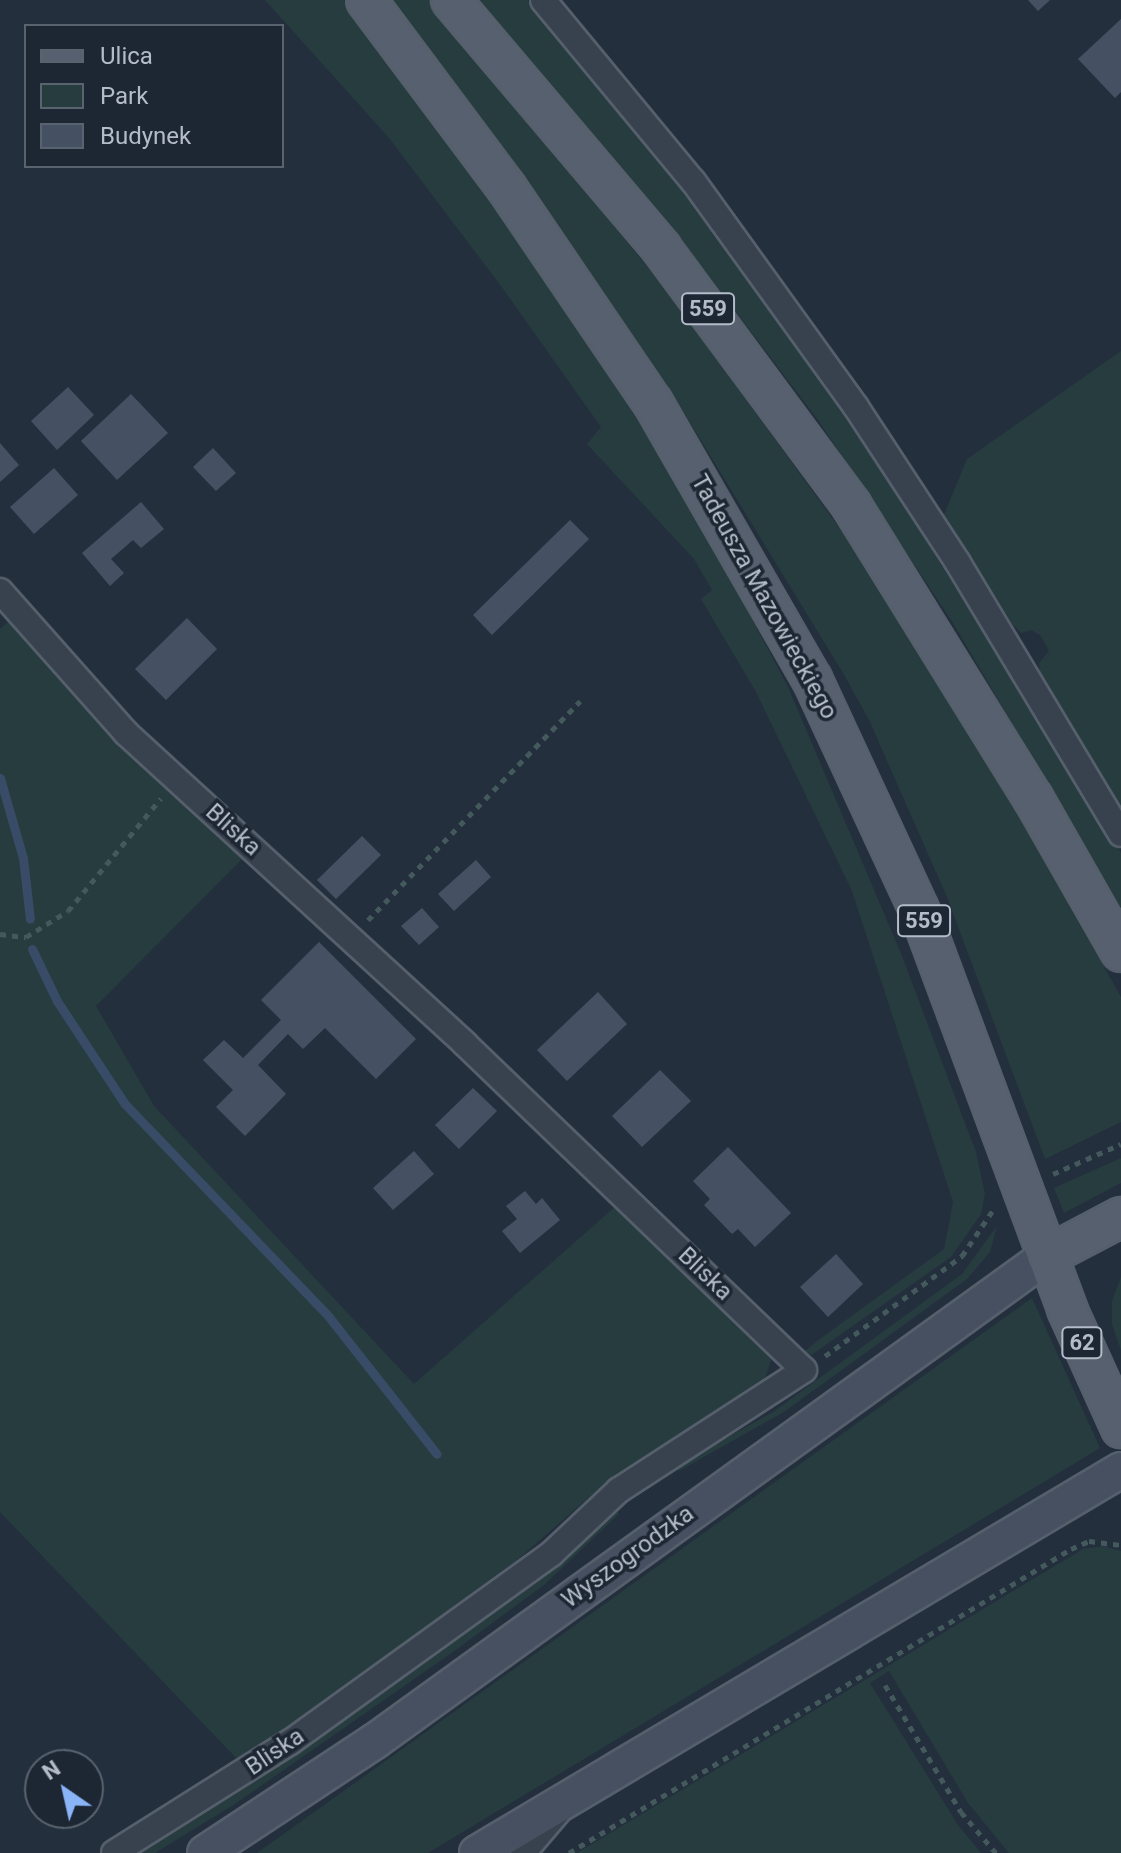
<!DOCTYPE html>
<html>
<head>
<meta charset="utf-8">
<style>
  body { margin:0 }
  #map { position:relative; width:1121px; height:1853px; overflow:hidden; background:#242f3e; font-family:Roboto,sans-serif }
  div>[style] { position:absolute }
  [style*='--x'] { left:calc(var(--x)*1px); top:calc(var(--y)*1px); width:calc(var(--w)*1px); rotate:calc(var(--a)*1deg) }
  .green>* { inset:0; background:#263c3f }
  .stream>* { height:9px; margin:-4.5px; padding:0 4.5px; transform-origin:4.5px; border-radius:4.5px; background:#394c67 }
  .building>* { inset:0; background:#455162 }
  .path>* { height:5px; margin-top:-2.5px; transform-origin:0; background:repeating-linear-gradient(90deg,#44595c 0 6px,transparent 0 12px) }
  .roads { filter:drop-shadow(2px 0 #565f6c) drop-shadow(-2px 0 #565f6c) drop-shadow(0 2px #565f6c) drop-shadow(0 -2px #565f6c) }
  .minor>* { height:24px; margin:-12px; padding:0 12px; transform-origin:12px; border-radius:12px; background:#38414e }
  .secondary>* { height:34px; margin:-17px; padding:0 17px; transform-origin:17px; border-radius:17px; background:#465061 }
  .primary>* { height:38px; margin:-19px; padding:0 19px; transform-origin:19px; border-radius:19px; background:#56606e }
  span { translate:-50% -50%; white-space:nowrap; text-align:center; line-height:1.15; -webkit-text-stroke:7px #1d2633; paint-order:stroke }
  .shield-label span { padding:2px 6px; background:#1d2633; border:2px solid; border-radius:6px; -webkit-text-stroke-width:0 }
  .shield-label { font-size:22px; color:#b4bcc9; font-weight:700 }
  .street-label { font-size:24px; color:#b4bcc9 }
  .legend { position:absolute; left:24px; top:24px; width:260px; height:144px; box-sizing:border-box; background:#1d2633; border:2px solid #59626f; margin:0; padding:10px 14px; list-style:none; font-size:24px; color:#b4bcc9 }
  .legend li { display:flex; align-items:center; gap:16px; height:40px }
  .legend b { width:40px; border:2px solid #59626f }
  .north { position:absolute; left:24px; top:1749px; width:80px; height:80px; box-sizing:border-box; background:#1d2633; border:2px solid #59626f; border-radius:50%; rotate:326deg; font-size:22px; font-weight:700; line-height:32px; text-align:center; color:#b4bcc9 }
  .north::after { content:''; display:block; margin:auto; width:28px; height:36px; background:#8ab4f8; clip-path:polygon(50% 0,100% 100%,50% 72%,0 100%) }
</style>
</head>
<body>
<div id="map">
  <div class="green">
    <div style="clip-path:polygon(265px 0,344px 0,432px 111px,594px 349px,704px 529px,788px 687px,900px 951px,976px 1152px,985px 1194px,981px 1214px,951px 1257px,810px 1356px,804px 1352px,817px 1341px,944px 1249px,953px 1202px,852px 891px,756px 692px,701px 599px,712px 590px,694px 559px,587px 444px,601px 427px,501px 286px,389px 138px)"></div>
    <div style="clip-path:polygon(386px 0,430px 0,663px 286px,846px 537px,999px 781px,1121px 997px,1121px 1122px,1045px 1159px,947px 897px,869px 720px,843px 673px,675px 398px,479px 120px)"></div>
    <div style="clip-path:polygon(473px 0,527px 0,682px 185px,847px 414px,1121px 853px,1121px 908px,953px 623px,818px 420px,667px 221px)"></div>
    <div style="clip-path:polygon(1121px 351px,1121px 807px,1040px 675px,1039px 663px,1049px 651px,1040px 635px,1031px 630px,1021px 633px,1013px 625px,944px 515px,967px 459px)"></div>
    <div style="clip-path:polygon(10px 620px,247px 854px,96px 1006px,154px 1106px,414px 1384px,617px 1205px,772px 1357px,764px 1382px,610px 1479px,517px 1560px,240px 1762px,0 1512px,0 629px)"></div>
    <div style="clip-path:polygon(1121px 1158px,1121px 1183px,1064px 1213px,1054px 1188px)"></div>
    <div style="clip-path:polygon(997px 1226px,990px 1252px,967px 1279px,784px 1412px,679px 1471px,676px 1466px,773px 1412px,962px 1274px)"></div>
    <div style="clip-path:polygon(1121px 1277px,1121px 1350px,1112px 1325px,1112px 1301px)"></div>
    <div style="clip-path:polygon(1032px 1298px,1100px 1448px,428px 1853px,257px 1853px)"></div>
    <div style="clip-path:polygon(616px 1510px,619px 1514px,544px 1585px,453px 1652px,235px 1804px,155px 1853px,139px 1853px,303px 1748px,536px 1581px)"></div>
    <div style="clip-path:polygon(1103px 1546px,1121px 1551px,1121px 1853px,1009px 1853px,968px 1803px,889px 1671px,870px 1683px,958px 1825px,981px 1853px,577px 1853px,1083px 1549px)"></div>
  </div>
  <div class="stream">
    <div style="--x:0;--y:778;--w:83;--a:74"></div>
    <div style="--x:23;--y:858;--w:61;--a:83.5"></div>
    <div style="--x:32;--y:949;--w:58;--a:64.3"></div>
    <div style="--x:57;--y:1001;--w:123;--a:56.6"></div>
    <div style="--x:125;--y:1104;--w:295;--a:46.2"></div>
    <div style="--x:329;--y:1317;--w:174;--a:51.8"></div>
  </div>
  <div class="building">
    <div style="clip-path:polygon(1028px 0,1050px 0,1038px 11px)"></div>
    <div style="clip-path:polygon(1121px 19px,1121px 92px,1115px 98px,1078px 59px)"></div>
    <div style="clip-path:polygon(68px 387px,94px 415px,57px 450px,31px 421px)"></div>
    <div style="clip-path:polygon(131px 394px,168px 433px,117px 480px,81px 441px)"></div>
    <div style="clip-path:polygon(0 443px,19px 465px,0 482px)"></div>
    <div style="clip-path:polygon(213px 448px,236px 473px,216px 491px,193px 467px)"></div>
    <div style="clip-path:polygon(54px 468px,78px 495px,34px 534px,10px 507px)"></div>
    <div style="clip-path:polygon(141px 502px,164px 529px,141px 548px,133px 540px,111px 559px,124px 573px,110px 586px,82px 553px)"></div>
    <div style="clip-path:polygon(570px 520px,589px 539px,492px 635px,473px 615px)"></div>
    <div style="clip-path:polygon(187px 618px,217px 649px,166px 700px,135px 669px)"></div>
    <div style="clip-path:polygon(362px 836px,381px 855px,336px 899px,317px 880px)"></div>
    <div style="clip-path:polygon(476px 860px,491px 877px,454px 911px,438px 894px)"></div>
    <div style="clip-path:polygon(422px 908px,439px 927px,419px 945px,401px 926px)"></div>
    <div style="clip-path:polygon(319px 942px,416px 1039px,376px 1079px,325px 1028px,303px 1049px,288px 1034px,258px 1065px,286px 1094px,245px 1136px,216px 1107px,233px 1090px,203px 1060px,224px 1040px,243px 1058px,281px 1020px,261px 1000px)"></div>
    <div style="clip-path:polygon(598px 992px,627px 1024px,567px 1081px,537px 1050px)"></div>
    <div style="clip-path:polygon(660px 1070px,691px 1101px,642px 1147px,612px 1116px)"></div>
    <div style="clip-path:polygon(473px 1088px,497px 1111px,459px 1149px,435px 1125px)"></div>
    <div style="clip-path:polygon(728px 1147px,791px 1213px,755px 1247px,738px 1229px,732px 1234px,704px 1205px,710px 1199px,693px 1181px)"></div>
    <div style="clip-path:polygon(414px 1151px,434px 1174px,393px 1210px,373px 1188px)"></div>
    <div style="clip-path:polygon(525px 1191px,536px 1204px,542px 1198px,560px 1220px,520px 1253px,502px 1231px,517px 1219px,506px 1206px)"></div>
    <div style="clip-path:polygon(836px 1254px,863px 1284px,828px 1317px,800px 1287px)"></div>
  </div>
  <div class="path">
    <div style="--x:368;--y:920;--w:305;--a:-45.9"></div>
    <div style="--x:0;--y:934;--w:26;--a:7"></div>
    <div style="--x:26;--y:937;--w:49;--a:-31.8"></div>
    <div style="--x:68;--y:911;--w:146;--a:-50.5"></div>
    <div style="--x:1053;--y:1174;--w:74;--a:-23.8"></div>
    <div style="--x:825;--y:1356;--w:170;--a:-36.1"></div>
    <div style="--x:962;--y:1256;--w:59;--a:-56"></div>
    <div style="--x:885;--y:1685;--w:148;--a:59.1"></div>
    <div style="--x:961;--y:1812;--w:54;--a:49.5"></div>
    <div style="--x:569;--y:1853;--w:587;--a:-31.2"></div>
    <div style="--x:1071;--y:1549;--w:20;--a:-24"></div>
    <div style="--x:1089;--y:1541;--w:32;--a:7"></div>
  </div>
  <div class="roads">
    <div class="minor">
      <div style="--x:543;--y:0;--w:235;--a:50.4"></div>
      <div style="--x:693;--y:181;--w:279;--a:54.2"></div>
      <div style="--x:856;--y:407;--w:186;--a:56.8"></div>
      <div style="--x:958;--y:563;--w:316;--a:59"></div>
      <div style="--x:0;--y:591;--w:190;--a:48.4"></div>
      <div style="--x:126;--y:733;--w:460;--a:42.5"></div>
      <div style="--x:465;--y:1044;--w:470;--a:43.9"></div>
      <div style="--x:804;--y:1370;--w:221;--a:147"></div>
      <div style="--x:619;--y:1490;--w:93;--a:136.7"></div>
      <div style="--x:551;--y:1554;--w:322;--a:144.2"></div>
      <div style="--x:290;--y:1742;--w:208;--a:147.8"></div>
      <div style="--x:523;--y:1853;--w:54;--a:-49.5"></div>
    </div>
    <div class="secondary">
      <div style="--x:205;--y:1853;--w:204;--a:-33.4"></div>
      <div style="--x:375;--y:1741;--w:829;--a:-35.82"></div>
      <div style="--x:477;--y:1853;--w:749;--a:-30.74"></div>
    </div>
    <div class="primary">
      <div style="--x:366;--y:0;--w:234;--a:53.2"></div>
      <div style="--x:506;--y:187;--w:261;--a:55.8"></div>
      <div style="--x:653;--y:403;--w:319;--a:60.1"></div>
      <div style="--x:812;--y:679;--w:255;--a:65.1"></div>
      <div style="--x:919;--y:910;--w:426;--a:69.6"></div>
      <div style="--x:1067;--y:1309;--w:131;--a:65.6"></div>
      <div style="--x:451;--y:0;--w:325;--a:49.7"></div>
      <div style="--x:661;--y:248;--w:320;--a:53.5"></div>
      <div style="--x:851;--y:505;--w:345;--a:58.2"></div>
      <div style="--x:1033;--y:798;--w:177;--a:60.3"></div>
      <div style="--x:1047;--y:1256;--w:84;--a:-27.8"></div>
    </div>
  </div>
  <div class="shield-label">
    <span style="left:708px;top:309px">559</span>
    <span style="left:924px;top:921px">559</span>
    <span style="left:1082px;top:1343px">62</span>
  </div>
  <div class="street-label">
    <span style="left:764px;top:597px;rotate:61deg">Tadeusza Mazowieckiego</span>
    <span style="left:233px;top:830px;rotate:42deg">Bliska</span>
    <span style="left:705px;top:1274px;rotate:44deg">Bliska</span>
    <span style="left:628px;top:1557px;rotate:-36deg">Wyszogrodzka</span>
    <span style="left:275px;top:1752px;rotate:-34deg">Bliska</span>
  </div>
  <ul class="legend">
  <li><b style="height:10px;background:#56606e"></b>Ulica</li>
  <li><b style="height:22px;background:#263c3f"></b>Park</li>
  <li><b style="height:22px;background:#455162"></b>Budynek</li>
  </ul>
  <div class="north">N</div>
</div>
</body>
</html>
